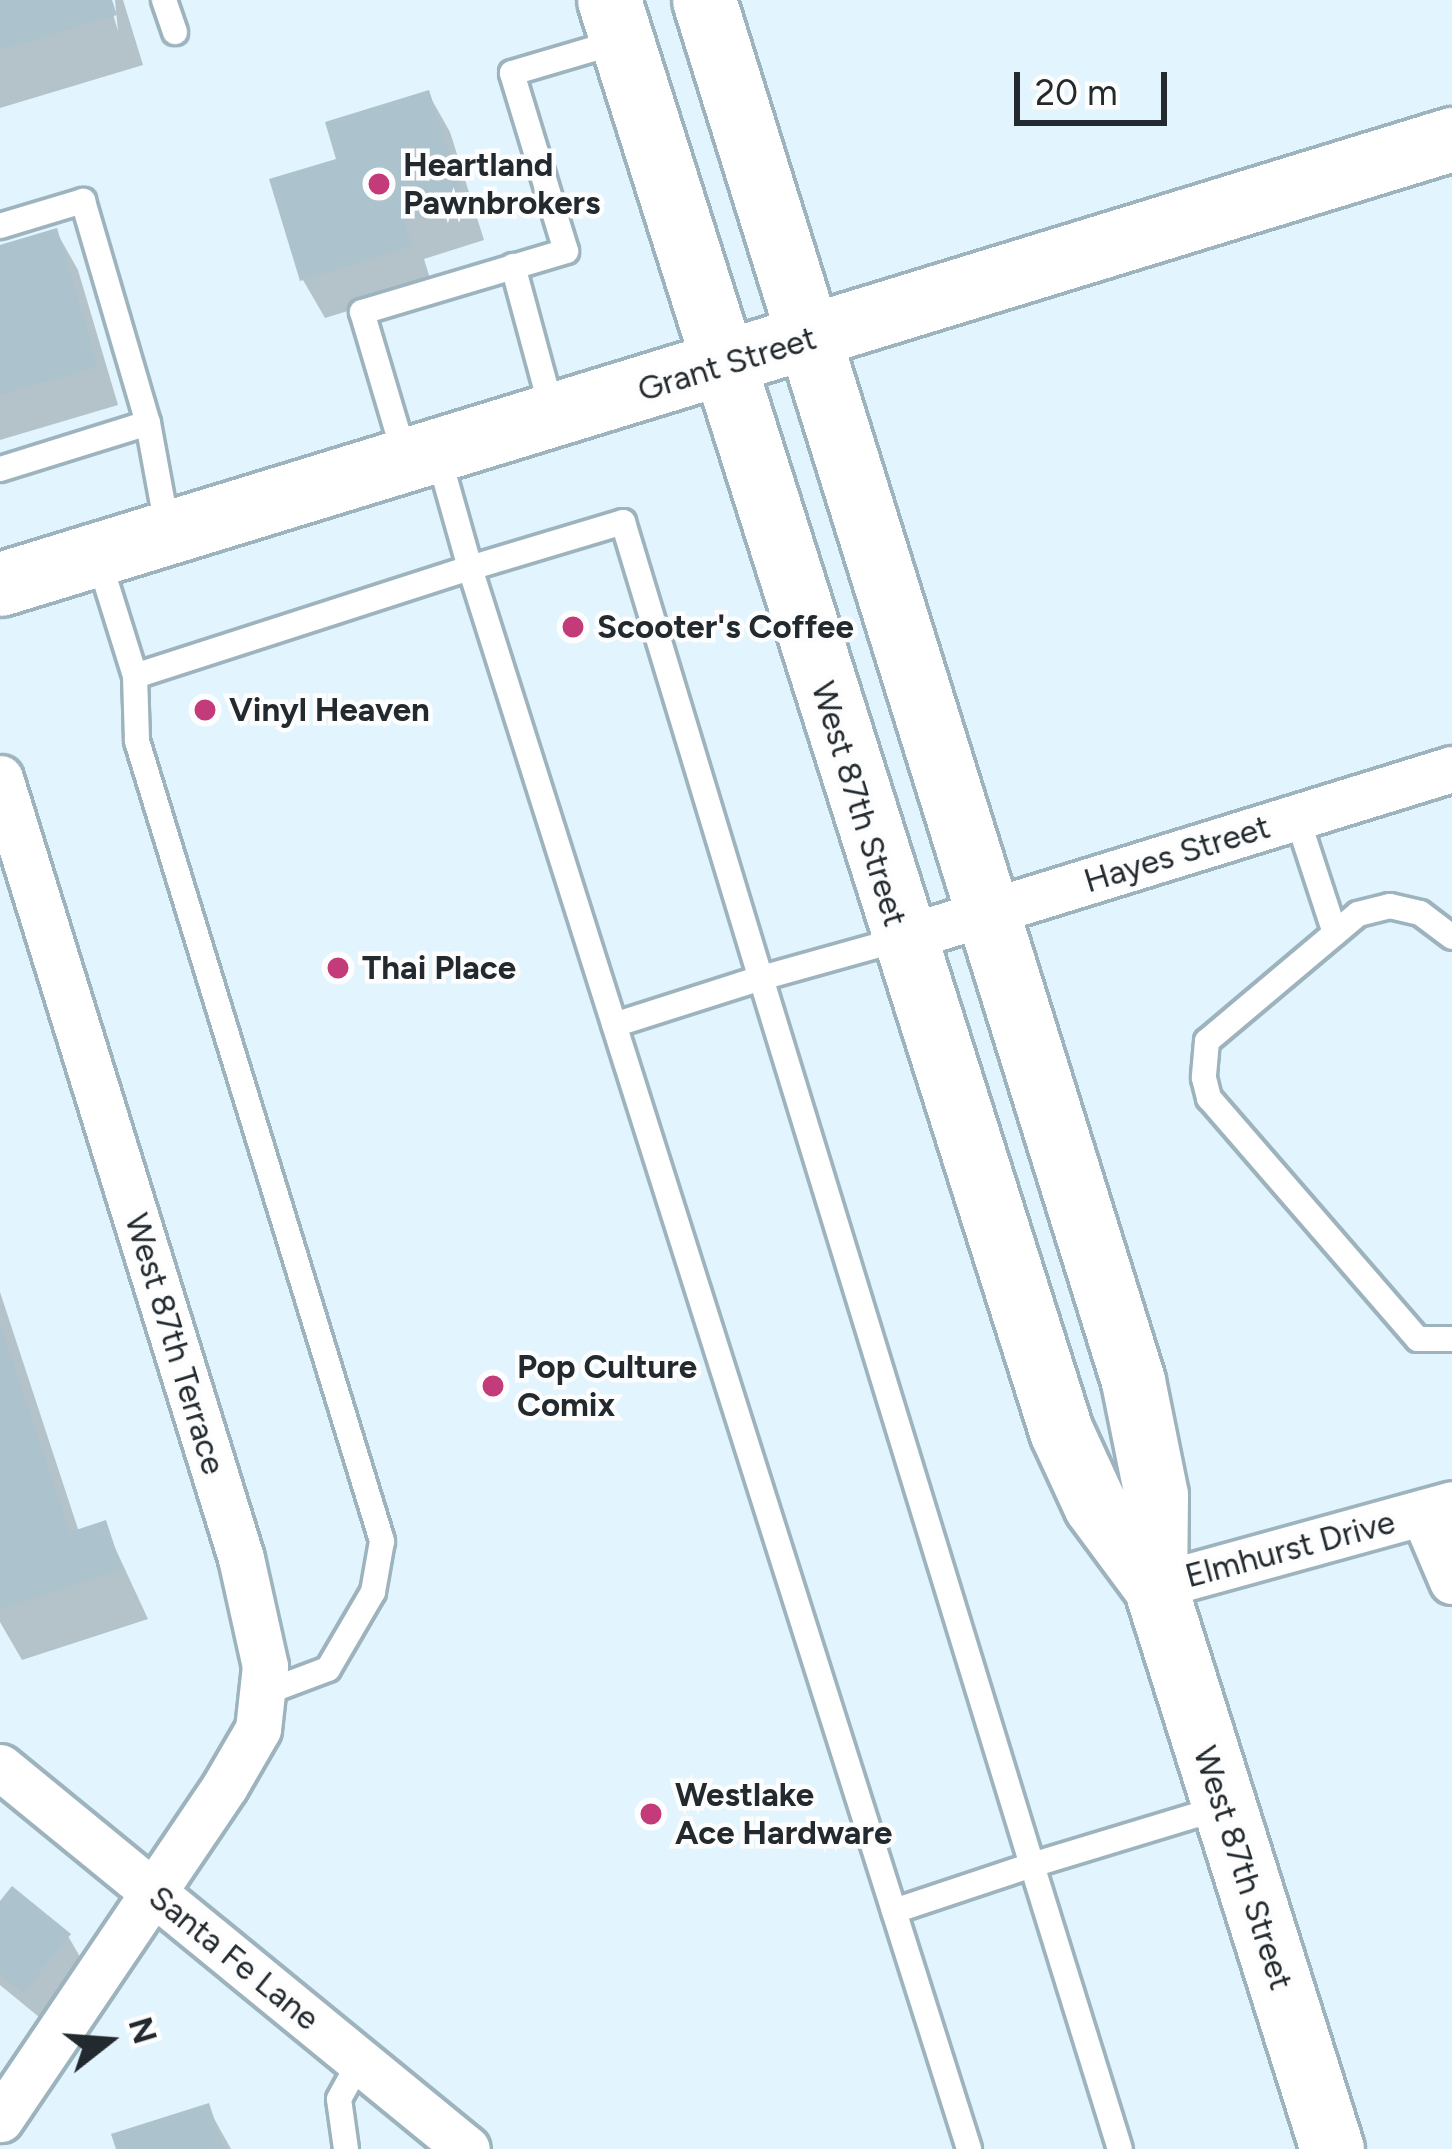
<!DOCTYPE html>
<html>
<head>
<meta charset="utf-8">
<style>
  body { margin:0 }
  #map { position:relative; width:1452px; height:2149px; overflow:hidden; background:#e2f4fd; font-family:Figtree,sans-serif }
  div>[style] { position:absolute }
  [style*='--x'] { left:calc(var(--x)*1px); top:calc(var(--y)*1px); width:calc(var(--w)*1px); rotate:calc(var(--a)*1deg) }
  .shadow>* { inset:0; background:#0003 }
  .building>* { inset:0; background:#acc2cd }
  .roads { filter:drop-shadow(3px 0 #9db3be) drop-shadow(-3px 0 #9db3be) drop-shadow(0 3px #9db3be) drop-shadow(0 -3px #9db3be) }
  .lane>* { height:24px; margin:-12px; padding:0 12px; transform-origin:12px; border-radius:12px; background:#fff }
  .street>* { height:45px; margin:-22.5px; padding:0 22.5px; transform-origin:22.5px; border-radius:22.5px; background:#fff }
  .secondary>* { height:63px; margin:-31.5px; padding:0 31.5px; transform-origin:31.5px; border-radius:31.5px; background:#fff }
  .dots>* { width:33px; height:33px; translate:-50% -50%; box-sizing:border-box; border:6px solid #fdfdfd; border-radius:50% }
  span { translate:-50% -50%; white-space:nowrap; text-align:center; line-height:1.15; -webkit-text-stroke:9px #fdfdfd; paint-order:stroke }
  .poi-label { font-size:33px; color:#222a2f; font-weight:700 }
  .left { translate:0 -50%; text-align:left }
  .street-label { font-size:33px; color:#222a2f }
  .north { position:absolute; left:48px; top:1981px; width:120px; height:120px; -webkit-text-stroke:9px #fdfdfd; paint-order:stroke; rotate:73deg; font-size:33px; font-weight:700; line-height:48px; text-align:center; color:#222a2f }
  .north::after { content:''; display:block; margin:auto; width:42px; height:54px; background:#222a2f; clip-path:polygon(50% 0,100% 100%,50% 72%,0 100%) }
  .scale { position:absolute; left:1014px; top:72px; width:153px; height:54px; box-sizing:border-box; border:6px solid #222a2f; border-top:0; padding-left:15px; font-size:36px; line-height:42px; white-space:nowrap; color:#222a2f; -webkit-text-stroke:9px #fdfdfd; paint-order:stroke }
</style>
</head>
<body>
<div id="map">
  <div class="shadow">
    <div style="clip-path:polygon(0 0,109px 0,118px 31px,115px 0,123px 0,143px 65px,0 108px)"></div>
    <div style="clip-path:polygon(428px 93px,450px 132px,484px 240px,424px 259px,432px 285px,325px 318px,303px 280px)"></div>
    <div style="clip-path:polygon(56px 231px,78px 270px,118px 405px,0 440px,0 248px)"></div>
    <div style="clip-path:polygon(0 1292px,79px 1532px,104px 1524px,148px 1619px,22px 1660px,0 1622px)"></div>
    <div style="clip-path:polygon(0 1905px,68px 1936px,83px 1962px,39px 2017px,0 1985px)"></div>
    <div style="clip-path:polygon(207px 2106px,231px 2149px,119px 2149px)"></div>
  </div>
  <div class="building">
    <div style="clip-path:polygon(0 0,112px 0,117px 15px,0 50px)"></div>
    <div style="clip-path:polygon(429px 90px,464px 201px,404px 220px,412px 246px,300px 281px,269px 179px,336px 159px,325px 122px)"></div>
    <div style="clip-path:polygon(57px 228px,98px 366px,0 395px,0 245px)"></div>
    <div style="clip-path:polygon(0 1324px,70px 1532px,106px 1520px,122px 1569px,0 1609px)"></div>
    <div style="clip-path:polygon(12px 1886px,71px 1934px,23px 1993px,0 1974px,0 1901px)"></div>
    <div style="clip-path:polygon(209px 2103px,224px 2149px,116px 2149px,111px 2134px)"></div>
  </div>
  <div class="roads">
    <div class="lane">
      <div style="--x:164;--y:0;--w:34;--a:71"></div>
      <div style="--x:0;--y:226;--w:87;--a:-16.8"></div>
      <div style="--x:83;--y:201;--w:231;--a:73.7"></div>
      <div style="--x:148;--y:423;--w:155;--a:162.7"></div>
      <div style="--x:513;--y:266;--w:153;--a:74.9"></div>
      <div style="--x:148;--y:423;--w:111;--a:79.6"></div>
      <div style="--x:438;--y:454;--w:118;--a:74.3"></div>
      <div style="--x:470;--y:568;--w:160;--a:-16.7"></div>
      <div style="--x:623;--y:522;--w:476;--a:73.2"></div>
      <div style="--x:761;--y:978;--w:154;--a:162.3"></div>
      <div style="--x:405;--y:457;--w:151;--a:-106.5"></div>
      <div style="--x:362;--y:312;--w:213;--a:-16.6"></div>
      <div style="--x:566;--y:251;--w:186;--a:-106.9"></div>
      <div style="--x:512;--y:73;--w:113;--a:-16.5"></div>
      <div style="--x:98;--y:557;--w:125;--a:72.7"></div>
      <div style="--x:135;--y:676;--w:352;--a:-17.9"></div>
      <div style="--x:470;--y:568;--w:1658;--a:72.48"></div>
      <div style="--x:135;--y:676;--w:65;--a:88.2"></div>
      <div style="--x:137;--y:741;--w:837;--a:72.97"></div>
      <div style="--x:382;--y:1541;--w:52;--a:100"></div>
      <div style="--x:373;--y:1592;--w:89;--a:120.3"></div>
      <div style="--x:328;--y:1669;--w:71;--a:159.3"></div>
      <div style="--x:1297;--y:817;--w:122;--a:71.9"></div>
      <div style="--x:1452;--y:937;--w:40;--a:-143"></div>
      <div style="--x:1420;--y:913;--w:31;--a:-167"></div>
      <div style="--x:1390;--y:906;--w:33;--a:166"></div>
      <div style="--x:1358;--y:914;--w:197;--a:139.9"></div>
      <div style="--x:1207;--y:1041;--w:37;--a:95"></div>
      <div style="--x:1204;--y:1078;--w:21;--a:76"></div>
      <div style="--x:1209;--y:1098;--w:319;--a:49.1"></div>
      <div style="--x:1418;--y:1339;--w:34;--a:0"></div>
      <div style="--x:901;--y:939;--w:145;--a:164.4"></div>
      <div style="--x:761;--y:978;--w:927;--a:73.01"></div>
      <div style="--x:1032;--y:1865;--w:200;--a:-16.9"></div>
      <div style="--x:894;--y:1911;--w:145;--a:-18.4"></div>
      <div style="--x:1032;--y:1865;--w:297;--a:72.8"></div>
      <div style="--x:346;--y:2149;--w:50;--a:-98"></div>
      <div style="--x:339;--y:2099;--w:43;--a:-61.1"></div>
    </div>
    <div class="street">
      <div style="--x:0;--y:778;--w:816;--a:72.83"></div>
      <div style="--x:241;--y:1558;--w:111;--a:77.5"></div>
      <div style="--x:265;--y:1666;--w:63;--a:96.3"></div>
      <div style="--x:258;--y:1729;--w:66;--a:120.1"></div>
      <div style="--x:225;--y:1786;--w:402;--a:124"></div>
      <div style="--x:901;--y:939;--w:577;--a:-17.15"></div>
      <div style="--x:1423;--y:1513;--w:74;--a:66.9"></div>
      <div style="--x:1155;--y:1586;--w:308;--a:-15.4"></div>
      <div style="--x:0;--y:1767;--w:603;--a:39.28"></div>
    </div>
    <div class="secondary">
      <div style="--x:609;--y:0;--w:1501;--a:72.47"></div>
      <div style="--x:1061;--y:1431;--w:81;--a:65.3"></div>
      <div style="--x:1095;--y:1505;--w:101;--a:53.5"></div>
      <div style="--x:704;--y:0;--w:1446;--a:72.74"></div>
      <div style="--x:1133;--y:1381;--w:116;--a:78.6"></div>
      <div style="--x:1156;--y:1495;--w:91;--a:90.6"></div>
      <div style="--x:1155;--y:1586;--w:590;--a:72.55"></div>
      <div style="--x:0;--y:584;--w:1519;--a:-17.04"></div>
    </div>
  </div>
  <div class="dots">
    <div style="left:379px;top:184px;background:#c33b78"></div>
    <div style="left:573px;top:627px;background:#c33b78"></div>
    <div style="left:205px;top:710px;background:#c33b78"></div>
    <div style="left:338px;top:968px;background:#c33b78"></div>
    <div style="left:493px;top:1386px;background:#c33b78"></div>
    <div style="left:651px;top:1814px;background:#c33b78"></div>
  </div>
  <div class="poi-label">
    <span class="left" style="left:403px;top:184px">Heartland<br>Pawnbrokers</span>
    <span class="left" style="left:597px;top:627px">Scooter's Coffee</span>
    <span class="left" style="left:229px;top:710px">Vinyl Heaven</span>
    <span class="left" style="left:362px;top:968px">Thai Place</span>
    <span class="left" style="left:517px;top:1386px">Pop Culture<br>Comix</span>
    <span class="left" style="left:675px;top:1814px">Westlake<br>Ace Hardware</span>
  </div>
  <div class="street-label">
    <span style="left:727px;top:364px;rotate:-17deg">Grant Street</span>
    <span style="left:859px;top:804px;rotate:73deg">West 87th Street</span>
    <span style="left:1177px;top:854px;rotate:-17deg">Hayes Street</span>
    <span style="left:175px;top:1344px;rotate:73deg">West 87th Terrace</span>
    <span style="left:1290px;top:1549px;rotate:-15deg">Elmhurst Drive</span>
    <span style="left:1243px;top:1868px;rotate:72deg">West 87th Street</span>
    <span style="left:234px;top:1958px;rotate:39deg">Santa Fe Lane</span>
  </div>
  <div class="north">N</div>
  <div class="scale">20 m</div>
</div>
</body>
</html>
